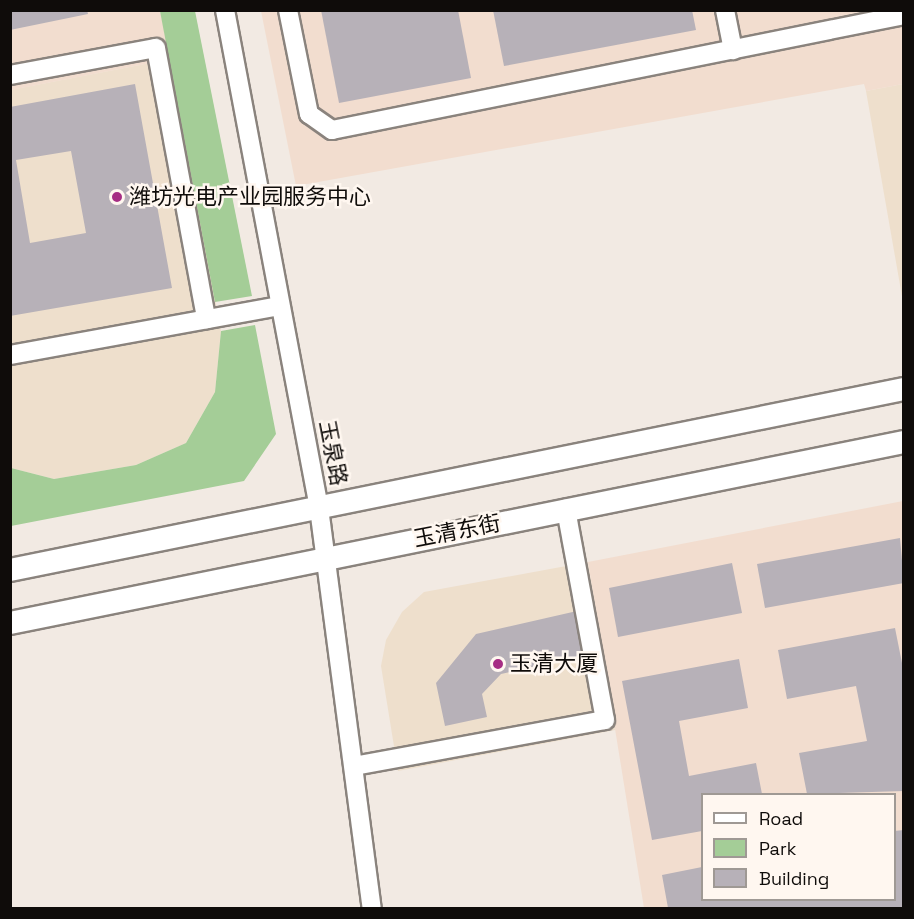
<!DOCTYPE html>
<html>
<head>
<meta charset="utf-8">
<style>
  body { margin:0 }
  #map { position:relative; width:914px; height:919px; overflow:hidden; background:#f2eae3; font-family:"Space Grotesk","Noto Sans SC",sans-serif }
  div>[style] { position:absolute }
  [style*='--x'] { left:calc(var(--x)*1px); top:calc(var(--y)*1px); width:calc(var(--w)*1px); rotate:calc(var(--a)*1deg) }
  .commercial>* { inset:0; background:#eedfcc }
  .industrial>* { inset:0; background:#f2ddcf }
  .green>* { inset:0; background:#a4cd97 }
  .building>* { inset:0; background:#b7b1b8 }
  .roads { filter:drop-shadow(2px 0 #8a837d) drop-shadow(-2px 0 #8a837d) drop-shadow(0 2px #8a837d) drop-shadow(0 -2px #8a837d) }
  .minor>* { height:18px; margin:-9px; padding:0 9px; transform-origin:9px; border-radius:9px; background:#fff }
  .major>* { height:22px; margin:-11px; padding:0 11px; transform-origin:11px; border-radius:11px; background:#fff }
  .dots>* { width:16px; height:16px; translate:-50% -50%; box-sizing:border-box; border:3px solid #fff7f0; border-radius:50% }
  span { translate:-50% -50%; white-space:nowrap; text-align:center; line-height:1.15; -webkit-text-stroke:5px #fff7f0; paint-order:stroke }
  .poi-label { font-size:22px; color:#0f0c0a }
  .left { translate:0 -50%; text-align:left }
  .street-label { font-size:22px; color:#0f0c0a }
  .frame { position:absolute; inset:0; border:12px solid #0f0c0a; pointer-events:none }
  .legend { position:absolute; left:701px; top:793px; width:195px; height:108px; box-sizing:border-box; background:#fff7f0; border:2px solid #9f9994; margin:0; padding:8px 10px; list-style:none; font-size:18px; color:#0f0c0a }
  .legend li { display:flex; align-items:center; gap:12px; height:30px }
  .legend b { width:30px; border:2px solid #9f9994 }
</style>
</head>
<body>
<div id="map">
  <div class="commercial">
    <div style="clip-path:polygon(171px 59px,221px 331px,215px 392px,186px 443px,136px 465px,54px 479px,11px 468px,10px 90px)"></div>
    <div style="clip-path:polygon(903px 84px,904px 84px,903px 302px,866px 91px)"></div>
    <div style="clip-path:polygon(588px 562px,615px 730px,398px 771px,381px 666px,386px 640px,402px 612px,424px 592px)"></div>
  </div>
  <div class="industrial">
    <div style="clip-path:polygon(11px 11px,160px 11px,171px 59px,11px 90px)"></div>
    <div style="clip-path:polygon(261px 11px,903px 11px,903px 84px,866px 91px,864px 84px,296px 186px)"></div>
    <div style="clip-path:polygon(evenodd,903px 501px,903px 908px,644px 908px,588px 562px,903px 501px,702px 794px,894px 794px,894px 900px,702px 900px,702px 794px)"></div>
  </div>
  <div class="green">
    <div style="clip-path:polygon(160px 11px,195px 11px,252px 296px,215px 302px)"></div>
    <div style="clip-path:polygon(255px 325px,276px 434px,244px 481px,11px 526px,11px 468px,54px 479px,136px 465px,186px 443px,215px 392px,221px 331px)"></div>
  </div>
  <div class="building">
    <div style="clip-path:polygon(10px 10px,87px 10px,88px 14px,10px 30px)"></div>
    <div style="clip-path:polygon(321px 10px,458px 10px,471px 78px,339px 103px)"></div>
    <div style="clip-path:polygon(493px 10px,692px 10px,696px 30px,504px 66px)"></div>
    <div style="clip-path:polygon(evenodd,135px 84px,172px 288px,10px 316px,10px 107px,135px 84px,71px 151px,86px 233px,30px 243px,16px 160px,71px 151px)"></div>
    <div style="clip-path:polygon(900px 538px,904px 583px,765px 608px,757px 564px)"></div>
    <div style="clip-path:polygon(732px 563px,742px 613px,618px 637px,609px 588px)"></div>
    <div style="clip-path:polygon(577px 611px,587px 655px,501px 674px,482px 694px,487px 717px,445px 726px,436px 683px,476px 634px)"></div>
    <div style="clip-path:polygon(895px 628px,904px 673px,904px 791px,807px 794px,799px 753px,867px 741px,856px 686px,787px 699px,778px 650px)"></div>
    <div style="clip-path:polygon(739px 659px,748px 708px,679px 721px,689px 776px,756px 763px,762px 794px,702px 794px,702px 831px,652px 840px,622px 681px)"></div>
    <div style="clip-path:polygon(904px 830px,904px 908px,668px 908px,662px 875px,702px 867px,702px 900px,894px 900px,894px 831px)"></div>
  </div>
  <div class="roads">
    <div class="minor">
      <div style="--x:225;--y:10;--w:507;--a:79.31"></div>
      <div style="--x:319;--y:508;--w:403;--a:82.5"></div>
      <div style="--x:288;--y:10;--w:106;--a:78.6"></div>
      <div style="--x:309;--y:114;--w:28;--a:35"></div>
      <div style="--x:332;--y:130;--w:583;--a:-11.37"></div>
      <div style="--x:725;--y:10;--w:41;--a:78.7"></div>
      <div style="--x:10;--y:75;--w:148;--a:-10.5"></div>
      <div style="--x:156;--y:48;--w:276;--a:79.5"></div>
      <div style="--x:10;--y:355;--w:274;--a:-10.3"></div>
      <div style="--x:354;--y:766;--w:255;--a:-10.4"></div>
      <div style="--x:605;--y:720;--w:215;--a:-100.5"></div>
    </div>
    <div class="major">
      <div style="--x:10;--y:570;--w:912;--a:-11.45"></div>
      <div style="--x:10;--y:623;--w:912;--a:-11.45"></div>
    </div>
  </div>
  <div class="dots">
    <div style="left:117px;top:197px;background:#a62d84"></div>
    <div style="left:498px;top:664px;background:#a62d84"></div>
  </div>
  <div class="poi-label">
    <span class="left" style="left:129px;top:197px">潍坊光电产业园服务中心</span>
    <span class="left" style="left:510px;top:664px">玉清大厦</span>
  </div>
  <div class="street-label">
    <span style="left:333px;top:453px;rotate:79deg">玉泉路</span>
    <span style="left:457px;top:531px;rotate:-11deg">玉清东街</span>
  </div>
  <div class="frame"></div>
  <ul class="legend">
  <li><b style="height:8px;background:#fff"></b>Road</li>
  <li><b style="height:16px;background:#a4cd97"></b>Park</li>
  <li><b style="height:16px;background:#b7b1b8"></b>Building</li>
  </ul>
</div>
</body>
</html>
